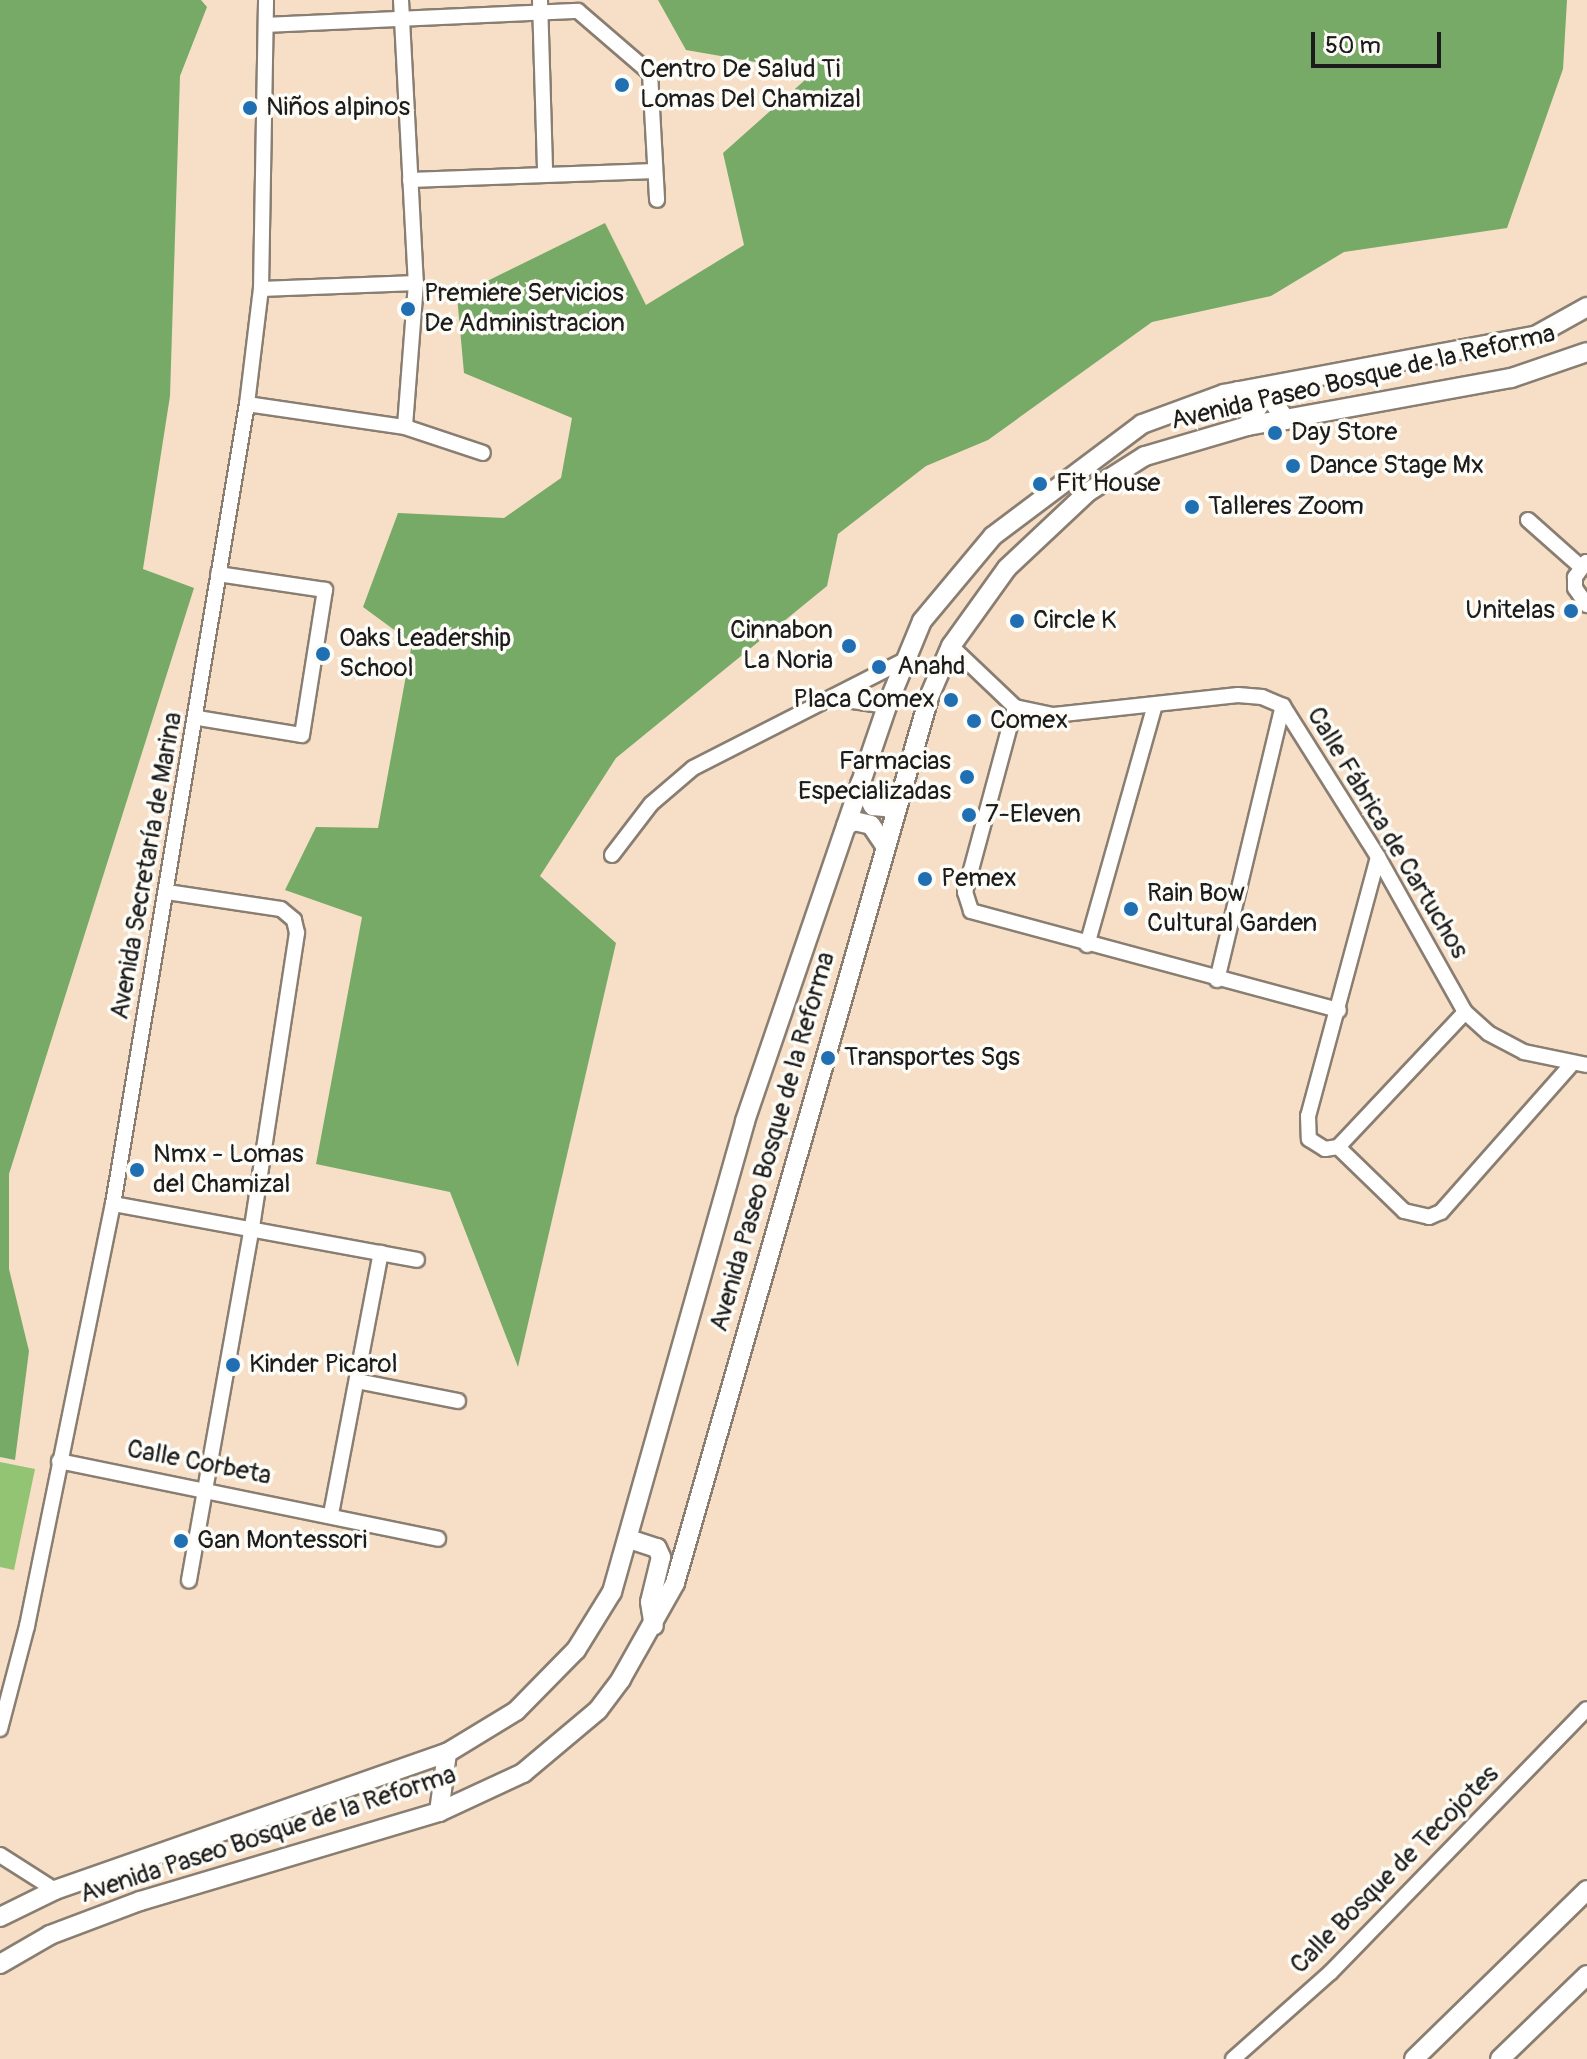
<!DOCTYPE html>
<html>
<head>
<meta charset="utf-8">
<style>
  body { margin:0 }
  #map { position:relative; width:1587px; height:2059px; overflow:hidden; background:#f6dfc6; font-family:Pangolin,sans-serif }
  div>[style] { position:absolute }
  [style*='--x'] { left:calc(var(--x)*1px); top:calc(var(--y)*1px); width:calc(var(--w)*1px); rotate:calc(var(--a)*1deg) }
  .green>* { inset:0; background:#93c474 }
  .forest>* { inset:0; background:#76aa66 }
  .roads { filter:drop-shadow(2px 0 #897e71) drop-shadow(-2px 0 #897e71) drop-shadow(0 2px #897e71) drop-shadow(0 -2px #897e71) }
  .street>* { height:14px; margin:-7px; padding:0 7px; transform-origin:7px; border-radius:7px; background:#fff }
  .secondary>* { height:18px; margin:-9px; padding:0 9px; transform-origin:9px; border-radius:9px; background:#fff }
  .dots>* { width:22px; height:22px; translate:-50% -50%; box-sizing:border-box; border:4px solid #fdfcf7; border-radius:50% }
  span { translate:-50% -50%; white-space:nowrap; text-align:center; line-height:1.15; -webkit-text-stroke:7px #fdfcf7; paint-order:stroke }
  .poi-label { font-size:26px; color:#1c1c1c }
  .left { translate:0 -50%; text-align:left }
  .right { translate:-100% -50%; text-align:right }
  .street-label { font-size:26px; color:#1c1c1c }
  .scale { position:absolute; left:1311px; top:32px; width:130px; height:36px; box-sizing:border-box; border:4px solid #1c1c1c; border-top:0; padding-left:10px; font-size:24px; line-height:28px; white-space:nowrap; color:#1c1c1c; -webkit-text-stroke:6px #fdfcf7; paint-order:stroke }
</style>
</head>
<body>
<div id="map">
  <div class="green">
    <div style="clip-path:polygon(0 1462px,35px 1469px,14px 1570px,0 1567px)"></div>
  </div>
  <div class="forest">
    <div style="clip-path:polygon(0 0,201px 0,207px 7px,180px 76px,170px 396px,143px 569px,194px 588px,9px 1174px,9px 1269px,29px 1351px,15px 1460px,0 1457px)"></div>
    <div style="clip-path:polygon(658px 0,1567px 0,1563px 69px,1507px 228px,1344px 252px,1271px 296px,1152px 322px,988px 440px,926px 466px,838px 534px,827px 586px,616px 758px,540px 876px,616px 943px,518px 1367px,450px 1192px,316px 1164px,362px 917px,285px 890px,316px 827px,378px 828px,412px 643px,363px 607px,398px 513px,504px 518px,561px 478px,572px 418px,464px 373px,457px 296px,605px 223px,646px 305px,744px 245px,723px 153px,814px 72px,686px 50px)"></div>
  </div>
  <div class="roads">
    <div class="street">
      <div style="--x:401;--y:0;--w:283;--a:87"></div>
      <div style="--x:416;--y:283;--w:144;--a:94.4"></div>
      <div style="--x:540;--y:0;--w:172;--a:88.3"></div>
      <div style="--x:266;--y:25;--w:312;--a:-2.6"></div>
      <div style="--x:578;--y:11;--w:95;--a:40.7"></div>
      <div style="--x:650;--y:73;--w:127;--a:86.8"></div>
      <div style="--x:410;--y:180;--w:245;--a:-2.1"></div>
      <div style="--x:261;--y:289;--w:155;--a:-2.2"></div>
      <div style="--x:247;--y:404;--w:160;--a:8.3"></div>
      <div style="--x:405;--y:427;--w:82;--a:18.4"></div>
      <div style="--x:1528;--y:520;--w:71;--a:41.6"></div>
      <div style="--x:1586;--y:562;--w:19;--a:126"></div>
      <div style="--x:1575;--y:577;--w:11;--a:90"></div>
      <div style="--x:1575;--y:588;--w:21;--a:55"></div>
      <div style="--x:951;--y:646;--w:88;--a:43.6"></div>
      <div style="--x:1015;--y:707;--w:40;--a:12"></div>
      <div style="--x:1054;--y:715;--w:185;--a:-6.2"></div>
      <div style="--x:1238;--y:695;--w:24;--a:5"></div>
      <div style="--x:1262;--y:697;--w:23;--a:23"></div>
      <div style="--x:1283;--y:706;--w:178;--a:57.8"></div>
      <div style="--x:1378;--y:857;--w:178;--a:60.7"></div>
      <div style="--x:1465;--y:1012;--w:31;--a:42"></div>
      <div style="--x:1488;--y:1033;--w:41;--a:27.8"></div>
      <div style="--x:1524;--y:1052;--w:64;--a:11.7"></div>
      <div style="--x:832;--y:698;--w:56;--a:8.3"></div>
      <div style="--x:1015;--y:707;--w:192;--a:105.1"></div>
      <div style="--x:965;--y:892;--w:20;--a:72"></div>
      <div style="--x:971;--y:911;--w:381;--a:15.1"></div>
      <div style="--x:198;--y:718;--w:105;--a:9.3"></div>
      <div style="--x:302;--y:735;--w:147;--a:-81"></div>
      <div style="--x:325;--y:590;--w:108;--a:-171.5"></div>
      <div style="--x:612;--y:855;--w:64;--a:-52.6"></div>
      <div style="--x:651;--y:804;--w:55;--a:-40.6"></div>
      <div style="--x:693;--y:768;--w:240;--a:-27"></div>
      <div style="--x:1378;--y:857;--w:268;--a:105.1"></div>
      <div style="--x:1308;--y:1116;--w:23;--a:88"></div>
      <div style="--x:1309;--y:1139;--w:19;--a:32"></div>
      <div style="--x:1325;--y:1149;--w:13;--a:-9"></div>
      <div style="--x:1338;--y:1147;--w:185;--a:-46.7"></div>
      <div style="--x:167;--y:892;--w:115;--a:8.5"></div>
      <div style="--x:281;--y:909;--w:17;--a:40"></div>
      <div style="--x:294;--y:920;--w:13;--a:77"></div>
      <div style="--x:297;--y:933;--w:303;--a:98.7"></div>
      <div style="--x:251;--y:1232;--w:354;--a:100.1"></div>
      <div style="--x:1087;--y:945;--w:249;--a:-74.2"></div>
      <div style="--x:1217;--y:980;--w:282;--a:-76.5"></div>
      <div style="--x:1338;--y:1147;--w:92;--a:44.1"></div>
      <div style="--x:1404;--y:1211;--w:26;--a:13"></div>
      <div style="--x:1429;--y:1217;--w:13;--a:-23"></div>
      <div style="--x:1441;--y:1212;--w:199;--a:-48.5"></div>
      <div style="--x:113;--y:1204;--w:309;--a:10.4"></div>
      <div style="--x:357;--y:1381;--w:103;--a:11.2"></div>
      <div style="--x:59;--y:1461;--w:387;--a:11.6"></div>
      <div style="--x:331;--y:1514;--w:266;--a:-79.2"></div>
      <div style="--x:0;--y:1729;--w:106;--a:-75.3"></div>
      <div style="--x:27;--y:1626;--w:431;--a:-78.5"></div>
      <div style="--x:113;--y:1204;--w:811;--a:-80.49"></div>
      <div style="--x:247;--y:404;--w:116;--a:-83.1"></div>
      <div style="--x:261;--y:289;--w:289;--a:-89"></div>
      <div style="--x:0;--y:1855;--w:65;--a:32.5"></div>
      <div style="--x:1233;--y:2059;--w:130;--a:-41.6"></div>
      <div style="--x:1330;--y:1973;--w:368;--a:-45.8"></div>
    </div>
    <div class="secondary">
      <div style="--x:1284;--y:383;--w:22;--a:117"></div>
      <div style="--x:1274;--y:403;--w:21;--a:55"></div>
      <div style="--x:1238;--y:391;--w:18;--a:22"></div>
      <div style="--x:1255;--y:398;--w:9;--a:72"></div>
      <div style="--x:1258;--y:407;--w:22;--a:120"></div>
      <div style="--x:860;--y:784;--w:26;--a:59"></div>
      <div style="--x:873;--y:806;--w:22;--a:5"></div>
      <div style="--x:846;--y:826;--w:9;--a:-32"></div>
      <div style="--x:854;--y:821;--w:17;--a:13"></div>
      <div style="--x:871;--y:825;--w:23;--a:56"></div>
      <div style="--x:629;--y:1539;--w:29;--a:18"></div>
      <div style="--x:657;--y:1548;--w:10;--a:66"></div>
      <div style="--x:661;--y:1557;--w:46;--a:103.7"></div>
      <div style="--x:650;--y:1602;--w:24;--a:81"></div>
      <div style="--x:439;--y:1812;--w:60;--a:-82.3"></div>
      <div style="--x:0;--y:1917;--w:61;--a:-26.1"></div>
      <div style="--x:55;--y:1890;--w:415;--a:-19.3"></div>
      <div style="--x:447;--y:1753;--w:81;--a:-31.3"></div>
      <div style="--x:516;--y:1711;--w:86;--a:-45.5"></div>
      <div style="--x:576;--y:1650;--w:68;--a:-58.2"></div>
      <div style="--x:612;--y:1592;--w:489;--a:-74.2"></div>
      <div style="--x:745;--y:1121;--w:439;--a:-71.1"></div>
      <div style="--x:887;--y:706;--w:92;--a:-67.6"></div>
      <div style="--x:922;--y:621;--w:111;--a:-50.1"></div>
      <div style="--x:993;--y:536;--w:186;--a:-36.9"></div>
      <div style="--x:1142;--y:424;--w:87;--a:-20.1"></div>
      <div style="--x:1224;--y:394;--w:316;--a:-10.6"></div>
      <div style="--x:1535;--y:336;--w:60;--a:-29.1"></div>
      <div style="--x:0;--y:1964;--w:58;--a:-30.1"></div>
      <div style="--x:50;--y:1935;--w:96;--a:-20.7"></div>
      <div style="--x:140;--y:1901;--w:312;--a:-16.6"></div>
      <div style="--x:439;--y:1812;--w:93;--a:-24.9"></div>
      <div style="--x:523;--y:1773;--w:98;--a:-40"></div>
      <div style="--x:598;--y:1710;--w:39;--a:-53"></div>
      <div style="--x:621;--y:1679;--w:110;--a:-60.6"></div>
      <div style="--x:675;--y:1583;--w:922;--a:-74"></div>
      <div style="--x:929;--y:697;--w:56;--a:-66.7"></div>
      <div style="--x:951;--y:646;--w:96;--a:-54.3"></div>
      <div style="--x:1007;--y:568;--w:111;--a:-43.2"></div>
      <div style="--x:1088;--y:492;--w:67;--a:-32.3"></div>
      <div style="--x:1145;--y:456;--w:106;--a:-16.4"></div>
      <div style="--x:1247;--y:426;--w:268;--a:-10.3"></div>
      <div style="--x:1511;--y:378;--w:80;--a:-18.9"></div>
      <div style="--x:1414;--y:2059;--w:242;--a:-44.3"></div>
      <div style="--x:1500;--y:2059;--w:121;--a:-44"></div>
    </div>
  </div>
  <div class="dots">
    <div style="left:622px;top:85px;background:#1f6fb2"></div>
    <div style="left:250px;top:108px;background:#1f6fb2"></div>
    <div style="left:408px;top:309px;background:#1f6fb2"></div>
    <div style="left:1275px;top:433px;background:#1f6fb2"></div>
    <div style="left:1293px;top:466px;background:#1f6fb2"></div>
    <div style="left:1040px;top:484px;background:#1f6fb2"></div>
    <div style="left:1192px;top:507px;background:#1f6fb2"></div>
    <div style="left:1571px;top:611px;background:#1f6fb2"></div>
    <div style="left:1017px;top:621px;background:#1f6fb2"></div>
    <div style="left:849px;top:646px;background:#1f6fb2"></div>
    <div style="left:323px;top:654px;background:#1f6fb2"></div>
    <div style="left:879px;top:667px;background:#1f6fb2"></div>
    <div style="left:951px;top:700px;background:#1f6fb2"></div>
    <div style="left:974px;top:721px;background:#1f6fb2"></div>
    <div style="left:967px;top:777px;background:#1f6fb2"></div>
    <div style="left:969px;top:815px;background:#1f6fb2"></div>
    <div style="left:925px;top:879px;background:#1f6fb2"></div>
    <div style="left:1131px;top:909px;background:#1f6fb2"></div>
    <div style="left:828px;top:1058px;background:#1f6fb2"></div>
    <div style="left:137px;top:1170px;background:#1f6fb2"></div>
    <div style="left:233px;top:1365px;background:#1f6fb2"></div>
    <div style="left:181px;top:1541px;background:#1f6fb2"></div>
  </div>
  <div class="poi-label">
    <span class="left" style="left:640px;top:85px">Centro De Salud Ti<br>Lomas Del Chamizal</span>
    <span class="left" style="left:266px;top:108px">Niños alpinos</span>
    <span class="left" style="left:424px;top:309px">Premiere Servicios<br>De Administracion</span>
    <span class="left" style="left:1291px;top:433px">Day Store</span>
    <span class="left" style="left:1309px;top:466px">Dance Stage Mx</span>
    <span class="left" style="left:1056px;top:484px">Fit House</span>
    <span class="left" style="left:1208px;top:507px">Talleres Zoom</span>
    <span class="right" style="left:1555px;top:611px">Unitelas</span>
    <span class="left" style="left:1033px;top:621px">Circle K</span>
    <span class="right" style="left:833px;top:646px">Cinnabon<br>La Noria</span>
    <span class="left" style="left:339px;top:654px">Oaks Leadership<br>School</span>
    <span class="left" style="left:897px;top:667px">Anahd</span>
    <span class="right" style="left:935px;top:700px">Placa Comex</span>
    <span class="left" style="left:990px;top:721px">Comex</span>
    <span class="right" style="left:951px;top:777px">Farmacias<br>Especializadas</span>
    <span class="left" style="left:985px;top:815px">7-Eleven</span>
    <span class="left" style="left:941px;top:879px">Pemex</span>
    <span class="left" style="left:1147px;top:909px">Rain Bow<br>Cultural Garden</span>
    <span class="left" style="left:844px;top:1058px">Transportes Sgs</span>
    <span class="left" style="left:153px;top:1170px">Nmx - Lomas<br>del Chamizal</span>
    <span class="left" style="left:249px;top:1365px">Kinder Picarol</span>
    <span class="left" style="left:197px;top:1541px">Gan Montessori</span>
  </div>
  <div class="street-label">
    <span style="left:1363px;top:378px;rotate:-13deg">Avenida Paseo Bosque de la Reforma</span>
    <span style="left:1387px;top:833px;rotate:59deg">Calle Fábrica de Cartuchos</span>
    <span style="left:147px;top:866px;rotate:-80deg">Avenida Secretaría de Marina</span>
    <span style="left:773px;top:1142px;rotate:-74deg">Avenida Paseo Bosque de la Reforma</span>
    <span style="left:199px;top:1463px;rotate:11deg">Calle Corbeta</span>
    <span style="left:268px;top:1835px;rotate:-18deg">Avenida Paseo Bosque de la Reforma</span>
    <span style="left:1395px;top:1870px;rotate:-45deg">Calle Bosque de Tecojotes</span>
  </div>
  <div class="scale">50 m</div>
</div>
</body>
</html>
